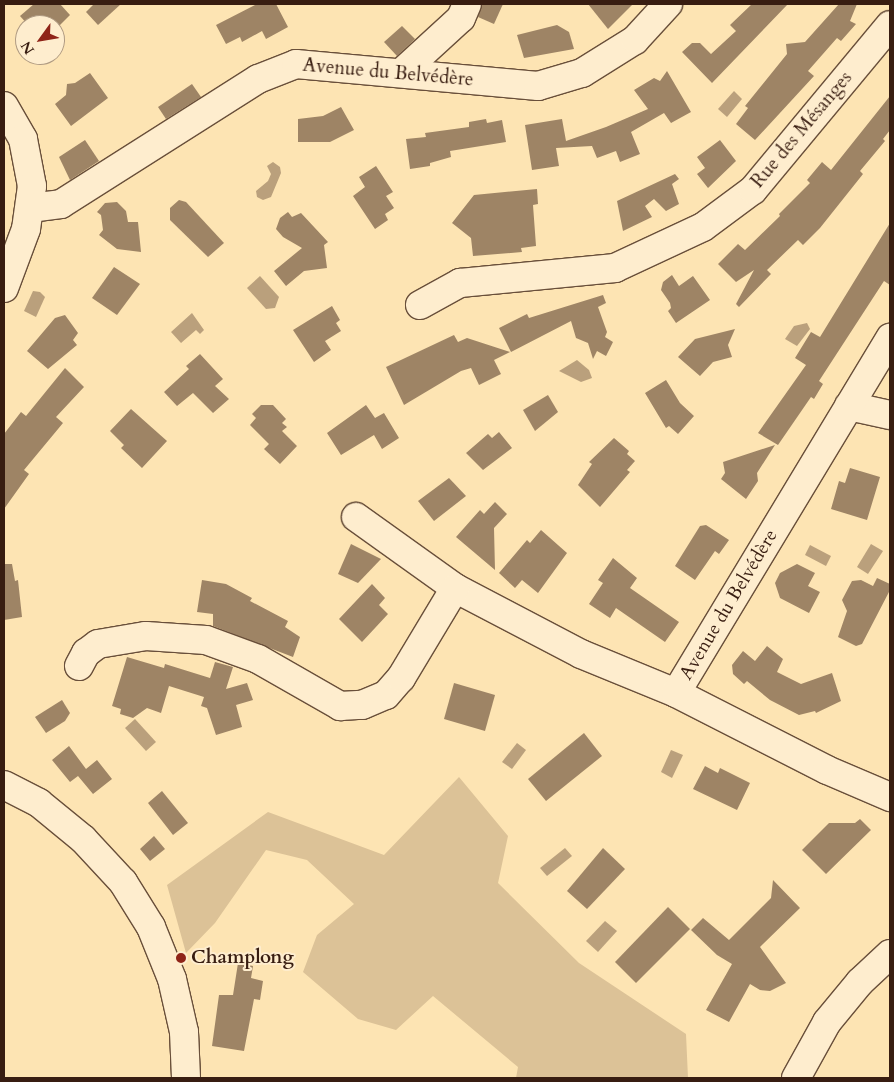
<!DOCTYPE html>
<html>
<head>
<meta charset="utf-8">
<style>
  body { margin:0 }
  #map { position:relative; width:894px; height:1082px; overflow:hidden; background:#fde4b3; font-family:Cardo,serif }
  div>[style] { position:absolute }
  [style*='--x'] { left:calc(var(--x)*1px); top:calc(var(--y)*1px); width:calc(var(--w)*1px); rotate:calc(var(--a)*1deg) }
  .green>* { inset:0; background:#dcc297 }
  .water>* { inset:0; background:#baa07c }
  .building>* { inset:0; background:#9e8465 }
  .roads { filter:drop-shadow(1px 0 #694f3a) drop-shadow(-1px 0 #694f3a) drop-shadow(0 1px #694f3a) drop-shadow(0 -1px #694f3a) }
  .minor>* { height:28px; margin:-14px; padding:0 14px; transform-origin:14px; border-radius:14px; background:#feedce }
  .dots>* { width:14px; height:14px; translate:-50% -50%; box-sizing:border-box; border:2px solid #feedce; border-radius:50% }
  span { translate:-50% -50%; white-space:nowrap; text-align:center; line-height:1.15; -webkit-text-stroke:4px #feedce; paint-order:stroke }
  .street-label { font-size:19px; color:#381d11 }
  .poi-label { font-size:19px; color:#381d11; font-weight:700 }
  .left { translate:0 -50%; text-align:left }
  .frame { position:absolute; inset:0; border:5px solid #381d11; pointer-events:none }
  .north { position:absolute; left:15px; top:15px; width:50px; height:50px; box-sizing:border-box; background:#feedce; border:1px solid #af9a82; border-radius:50%; rotate:238deg; font-size:14px; font-weight:700; line-height:20px; text-align:center; color:#381d11 }
  .north::after { content:''; display:block; margin:auto; width:18px; height:22px; background:#8f2418; clip-path:polygon(50% 0,100% 100%,50% 72%,0 100%) }
</style>
</head>
<body>
<div id="map">
  <div class="green">
    <div style="clip-path:polygon(459px 777px,508px 836px,498px 883px,579px 963px,686px 1034px,688px 1078px,516px 1078px,518px 1067px,433px 996px,396px 1030px,358px 1019px,303px 972px,317px 935px,354px 904px,307px 860px,266px 850px,215px 923px,186px 953px,167px 885px,268px 812px,384px 855px)"></div>
  </div>
  <div class="water">
    <div style="clip-path:polygon(734px 91px,742px 99px,727px 117px,718px 109px)"></div>
    <div style="clip-path:polygon(273px 162px,280px 167px,281px 173px,271px 197px,263px 200px,257px 197px,256px 191px,268px 181px,271px 174px,267px 166px)"></div>
    <div style="clip-path:polygon(260px 276px,279px 297px,275px 308px,266px 309px,247px 288px)"></div>
    <div style="clip-path:polygon(33px 291px,40px 292px,45px 297px,36px 317px,24px 311px)"></div>
    <div style="clip-path:polygon(192px 313px,204px 330px,200px 334px,196px 330px,181px 343px,171px 332px)"></div>
    <div style="clip-path:polygon(807px 323px,810px 329px,797px 346px,785px 339px,794px 326px)"></div>
    <div style="clip-path:polygon(577px 360px,589px 370px,592px 378px,581px 382px,559px 371px)"></div>
    <div style="clip-path:polygon(871px 544px,883px 551px,868px 574px,857px 567px)"></div>
    <div style="clip-path:polygon(810px 545px,831px 556px,826px 566px,805px 555px)"></div>
    <div style="clip-path:polygon(135px 719px,156px 742px,146px 751px,125px 728px)"></div>
    <div style="clip-path:polygon(517px 743px,526px 750px,512px 769px,502px 762px)"></div>
    <div style="clip-path:polygon(671px 750px,683px 755px,672px 778px,661px 772px)"></div>
    <div style="clip-path:polygon(565px 848px,572px 856px,547px 876px,540px 868px)"></div>
    <div style="clip-path:polygon(605px 921px,617px 931px,598px 952px,586px 941px)"></div>
  </div>
  <div class="building">
    <div style="clip-path:polygon(34px 4px,60px 4px,70px 15px,60px 25px,28px 25px,20px 16px)"></div>
    <div style="clip-path:polygon(94px 4px,121px 4px,98px 25px,86px 12px)"></div>
    <div style="clip-path:polygon(257px 4px,276px 4px,288px 27px,266px 39px,262px 31px,242px 42px,240px 37px,226px 44px,216px 25px)"></div>
    <div style="clip-path:polygon(482px 4px,503px 4px,494px 24px,478px 17px)"></div>
    <div style="clip-path:polygon(588px 4px,633px 4px,608px 29px)"></div>
    <div style="clip-path:polygon(752px 4px,788px 4px,712px 83px,682px 52px,692px 43px,700px 43px,711px 54px,736px 31px,730px 25px)"></div>
    <div style="clip-path:polygon(839px 4px,857px 4px,850px 21px,856px 24px,841px 41px,837px 38px,808px 71px,814px 76px,755px 140px,736px 124px,748px 108px,745px 106px,787px 54px,786px 44px,805px 42px)"></div>
    <div style="clip-path:polygon(557px 25px,569px 32px,574px 49px,524px 58px,517px 35px)"></div>
    <div style="clip-path:polygon(402px 26px,415px 39px,397px 56px,384px 42px)"></div>
    <div style="clip-path:polygon(667px 71px,691px 112px,671px 123px,664px 113px,631px 132px,640px 154px,620px 162px,616px 151px,597px 158px,592px 146px,556px 148px,559px 166px,532px 170px,525px 125px,562px 119px,566px 141px,606px 127px,648px 109px,634px 90px,654px 78px,660px 81px)"></div>
    <div style="clip-path:polygon(90px 73px,108px 98px,71px 126px,55px 104px,66px 95px,67px 84px,75px 83px)"></div>
    <div style="clip-path:polygon(192px 84px,201px 97px,166px 119px,158px 107px)"></div>
    <div style="clip-path:polygon(890px 96px,890px 130px,883px 139px,885px 141px,860px 171px,863px 174px,820px 228px,803px 245px,798px 240px,767px 270px,771px 274px,739px 307px,736px 304px,754px 270px,736px 282px,718px 264px,738px 244px,745px 250px,780px 216px,779px 214px,810px 183px,807px 180px,822px 162px,831px 170px)"></div>
    <div style="clip-path:polygon(341px 107px,354px 130px,330px 142px,298px 142px,298px 119px,323px 116px)"></div>
    <div style="clip-path:polygon(486px 119px,487px 123px,502px 120px,506px 142px,450px 151px,451px 157px,430px 163px,430px 166px,410px 169px,406px 139px,426px 137px,425px 133px,469px 127px,469px 122px)"></div>
    <div style="clip-path:polygon(85px 140px,99px 161px,70px 180px,59px 157px)"></div>
    <div style="clip-path:polygon(720px 140px,736px 161px,708px 188px,697px 174px,705px 168px,697px 157px)"></div>
    <div style="clip-path:polygon(376px 166px,393px 192px,386px 196px,394px 208px,385px 214px,388px 220px,375px 229px,353px 196px,365px 187px,359px 177px)"></div>
    <div style="clip-path:polygon(675px 174px,679px 179px,672px 184px,679px 204px,666px 211px,654px 199px,645px 206px,652px 217px,623px 231px,617px 201px)"></div>
    <div style="clip-path:polygon(537px 189px,538px 204px,533px 205px,536px 246px,521px 248px,522px 252px,473px 256px,471px 238px,452px 223px,474px 195px)"></div>
    <div style="clip-path:polygon(179px 200px,186px 202px,224px 243px,208px 257px,170px 220px,170px 208px)"></div>
    <div style="clip-path:polygon(117px 202px,126px 211px,128px 222px,138px 222px,141px 252px,117px 249px,99px 235px,103px 230px,101px 215px,97px 212px,105px 203px)"></div>
    <div style="clip-path:polygon(288px 212px,292px 217px,301px 213px,328px 242px,324px 245px,327px 268px,304px 271px,286px 286px,274px 271px,302px 248px,283px 237px,276px 229px,280px 218px)"></div>
    <div style="clip-path:polygon(890px 223px,890px 285px,884px 281px,819px 381px,823px 384px,814px 399px,811px 397px,778px 445px,758px 433px,806px 365px,795px 358px,811px 332px,820px 337px)"></div>
    <div style="clip-path:polygon(114px 267px,140px 284px,117px 315px,92px 298px)"></div>
    <div style="clip-path:polygon(672px 275px,679px 286px,693px 276px,710px 300px,676px 323px,668px 311px,671px 308px,670px 303px,661px 290px,663px 282px)"></div>
    <div style="clip-path:polygon(603px 295px,606px 303px,598px 307px,607px 332px,605px 337px,613px 342px,606px 356px,597px 351px,593px 359px,588px 343px,576px 338px,571px 321px,511px 352px,499px 328px,527px 314px,529px 318px)"></div>
    <div style="clip-path:polygon(332px 306px,340px 320px,336px 323px,341px 331px,325px 341px,331px 350px,314px 362px,293px 330px)"></div>
    <div style="clip-path:polygon(65px 315px,78px 333px,73px 340px,77px 345px,48px 369px,27px 351px,55px 318px)"></div>
    <div style="clip-path:polygon(735px 329px,728px 345px,732px 357px,713px 362px,700px 376px,678px 357px,695px 339px)"></div>
    <div style="clip-path:polygon(454px 335px,458px 342px,467px 338px,510px 352px,494px 360px,501px 374px,479px 385px,471px 368px,461px 371px,404px 405px,386px 367px)"></div>
    <div style="clip-path:polygon(200px 354px,223px 379px,215px 386px,229px 399px,213px 413px,193px 393px,177px 406px,164px 392px,189px 369px,186px 366px)"></div>
    <div style="clip-path:polygon(65px 368px,84px 387px,56px 417px,63px 423px,24px 470px,29px 474px,4px 509px,4px 434px,21px 412px,26px 416px)"></div>
    <div style="clip-path:polygon(666px 380px,680px 403px,694px 416px,678px 434px,669px 426px,666px 428px,645px 393px)"></div>
    <div style="clip-path:polygon(548px 395px,558px 412px,535px 431px,523px 410px)"></div>
    <div style="clip-path:polygon(261px 405px,273px 405px,286px 419px,282px 423px,287px 427px,282px 431px,297px 446px,280px 464px,264px 449px,269px 444px,250px 425px,256px 418px,252px 414px)"></div>
    <div style="clip-path:polygon(366px 405px,375px 418px,384px 413px,399px 438px,382px 449px,374px 435px,341px 455px,327px 433px)"></div>
    <div style="clip-path:polygon(131px 409px,167px 441px,142px 468px,121px 448px,124px 445px,110px 431px)"></div>
    <div style="clip-path:polygon(499px 432px,512px 448px,483px 470px,466px 453px,488px 434px,492px 438px)"></div>
    <div style="clip-path:polygon(614px 438px,629px 451px,627px 454px,635px 461px,627px 470px,630px 472px,600px 507px,578px 485px,592px 464px,589px 462px)"></div>
    <div style="clip-path:polygon(775px 445px,757px 473px,758px 481px,746px 499px,721px 479px,725px 473px,723px 462px)"></div>
    <div style="clip-path:polygon(850px 468px,880px 477px,867px 520px,831px 509px,839px 481px,845px 483px)"></div>
    <div style="clip-path:polygon(449px 478px,466px 496px,434px 521px,418px 501px)"></div>
    <div style="clip-path:polygon(495px 502px,507px 514px,494px 528px,495px 570px,456px 537px,480px 510px,484px 514px)"></div>
    <div style="clip-path:polygon(706px 525px,729px 540px,719px 554px,715px 551px,695px 580px,675px 566px,700px 526px)"></div>
    <div style="clip-path:polygon(541px 530px,567px 553px,538px 593px,522px 580px,515px 588px,499px 573px,527px 540px,530px 543px)"></div>
    <div style="clip-path:polygon(351px 544px,381px 559px,358px 583px,338px 574px)"></div>
    <div style="clip-path:polygon(613px 558px,637px 578px,630px 588px,679px 622px,665px 642px,616px 608px,610px 618px,589px 604px,603px 583px,598px 580px)"></div>
    <div style="clip-path:polygon(4px 564px,12px 564px,15px 581px,18px 580px,22px 617px,4px 620px)"></div>
    <div style="clip-path:polygon(797px 564px,815px 573px,808px 586px,820px 592px,809px 613px,780px 598px,775px 583px,780px 573px)"></div>
    <div style="clip-path:polygon(877px 578px,890px 584px,890px 590px,862px 644px,856px 646px,838px 637px,847px 611px,842px 600px,852px 581px,861px 580px,873px 586px)"></div>
    <div style="clip-path:polygon(202px 580px,226px 584px,252px 598px,250px 601px,288px 621px,285px 627px,300px 637px,293px 657px,213px 626px,213px 614px,197px 612px)"></div>
    <div style="clip-path:polygon(372px 584px,385px 598px,379px 605px,388px 614px,362px 642px,339px 619px)"></div>
    <div style="clip-path:polygon(767px 646px,783px 659px,777px 672px,801px 684px,832px 673px,841px 701px,816px 713px,815px 711px,799px 715px,770px 700px,747px 681px,744px 684px,733px 674px,732px 665px,743px 651px,755px 661px)"></div>
    <div style="clip-path:polygon(127px 657px,164px 668px,165px 664px,210px 678px,215px 662px,233px 667px,226px 689px,247px 683px,253px 700px,236px 705px,242px 727px,216px 735px,207px 708px,201px 706px,204px 697px,169px 686px,161px 713px,147px 708px,133px 718px,120px 714px,121px 709px,112px 706px)"></div>
    <div style="clip-path:polygon(454px 683px,495px 695px,485px 731px,444px 719px)"></div>
    <div style="clip-path:polygon(62px 700px,70px 713px,65px 721px,46px 733px,35px 717px)"></div>
    <div style="clip-path:polygon(584px 733px,602px 756px,546px 801px,528px 779px)"></div>
    <div style="clip-path:polygon(69px 746px,86px 769px,97px 760px,112px 779px,93px 794px,78px 776px,70px 782px,52px 760px)"></div>
    <div style="clip-path:polygon(705px 766px,718px 773px,720px 768px,750px 783px,737px 810px,693px 789px)"></div>
    <div style="clip-path:polygon(162px 791px,188px 823px,173px 835px,148px 803px)"></div>
    <div style="clip-path:polygon(860px 819px,871px 830px,826px 874px,802px 850px,829px 823px,855px 823px)"></div>
    <div style="clip-path:polygon(154px 836px,165px 849px,150px 861px,140px 849px)"></div>
    <div style="clip-path:polygon(603px 848px,625px 869px,587px 909px,567px 891px)"></div>
    <div style="clip-path:polygon(773px 880px,800px 908px,760px 947px,786px 983px,770px 991px,760px 990px,750px 984px,729px 1022px,706px 1010px,732px 964px,717px 955px,691px 930px,703px 918px,729px 940px,771px 898px)"></div>
    <div style="clip-path:polygon(668px 907px,690px 929px,636px 983px,615px 962px)"></div>
    <div style="clip-path:polygon(238px 963px,253px 966px,251px 978px,263px 981px,260px 1000px,254px 999px,244px 1051px,212px 1046px,219px 995px,233px 995px)"></div>
  </div>
  <div class="roads">
    <div class="minor">
      <div style="--x:401;--y:73;--w:81;--a:-42.5"></div>
      <div style="--x:461;--y:18;--w:15;--a:-67"></div>
      <div style="--x:4;--y:106;--w:38;--a:60"></div>
      <div style="--x:23;--y:139;--w:48;--a:79.2"></div>
      <div style="--x:32;--y:186;--w:43;--a:97.9"></div>
      <div style="--x:26;--y:229;--w:63;--a:110.4"></div>
      <div style="--x:30;--y:208;--w:31;--a:-7"></div>
      <div style="--x:61;--y:204;--w:233;--a:-32.4"></div>
      <div style="--x:258;--y:79;--w:41;--a:-21.5"></div>
      <div style="--x:296;--y:64;--w:243;--a:5.2"></div>
      <div style="--x:538;--y:86;--w:46;--a:-16.5"></div>
      <div style="--x:582;--y:73;--w:62;--a:-31.9"></div>
      <div style="--x:635;--y:40;--w:49;--a:-47.5"></div>
      <div style="--x:420;--y:305;--w:46;--a:-28.8"></div>
      <div style="--x:460;--y:283;--w:156;--a:-5.5"></div>
      <div style="--x:615;--y:268;--w:97;--a:-25"></div>
      <div style="--x:703;--y:227;--w:62;--a:-36.5"></div>
      <div style="--x:753;--y:190;--w:214;--a:-50.3"></div>
      <div style="--x:849;--y:406;--w:42;--a:12.4"></div>
      <div style="--x:356;--y:517;--w:122;--a:35.6"></div>
      <div style="--x:455;--y:588;--w:142;--a:27.6"></div>
      <div style="--x:581;--y:654;--w:103;--a:22.3"></div>
      <div style="--x:676;--y:693;--w:169;--a:27"></div>
      <div style="--x:827;--y:770;--w:69;--a:23.2"></div>
      <div style="--x:79;--y:666;--w:15;--a:-62"></div>
      <div style="--x:86;--y:653;--w:15;--a:-37"></div>
      <div style="--x:98;--y:644;--w:49;--a:-9.5"></div>
      <div style="--x:146;--y:636;--w:60;--a:3.8"></div>
      <div style="--x:206;--y:640;--w:55;--a:20.1"></div>
      <div style="--x:258;--y:659;--w:95;--a:29.8"></div>
      <div style="--x:340;--y:706;--w:22;--a:-3"></div>
      <div style="--x:362;--y:705;--w:26;--a:-23"></div>
      <div style="--x:386;--y:695;--w:23;--a:-49"></div>
      <div style="--x:401;--y:678;--w:105;--a:-59"></div>
      <div style="--x:676;--y:693;--w:415;--a:-58.9"></div>
      <div style="--x:4;--y:785;--w:39;--a:27"></div>
      <div style="--x:39;--y:803;--w:57;--a:39.3"></div>
      <div style="--x:83;--y:839;--w:59;--a:47.1"></div>
      <div style="--x:123;--y:882;--w:53;--a:58.1"></div>
      <div style="--x:151;--y:927;--w:56;--a:68"></div>
      <div style="--x:172;--y:979;--w:54;--a:77.2"></div>
      <div style="--x:184;--y:1032;--w:46;--a:87.5"></div>
      <div style="--x:796;--y:1078;--w:64;--a:-61"></div>
      <div style="--x:827;--y:1022;--w:52;--a:-50.5"></div>
      <div style="--x:860;--y:982;--w:41;--a:-43"></div>
    </div>
  </div>
  <div class="dots">
    <div style="left:181px;top:958px;background:#8f2418"></div>
  </div>
  <div class="street-label">
    <span style="left:388px;top:73px;rotate:5deg">Avenue du Belvédère</span>
    <span style="left:802px;top:130px;rotate:-50deg">Rue des Mésanges</span>
    <span style="left:729px;top:605px;rotate:-59deg">Avenue du Belvédère</span>
  </div>
  <div class="poi-label">
    <span class="left" style="left:191px;top:958px">Champlong</span>
  </div>
  <div class="frame"></div>
  <div class="north">N</div>
</div>
</body>
</html>
